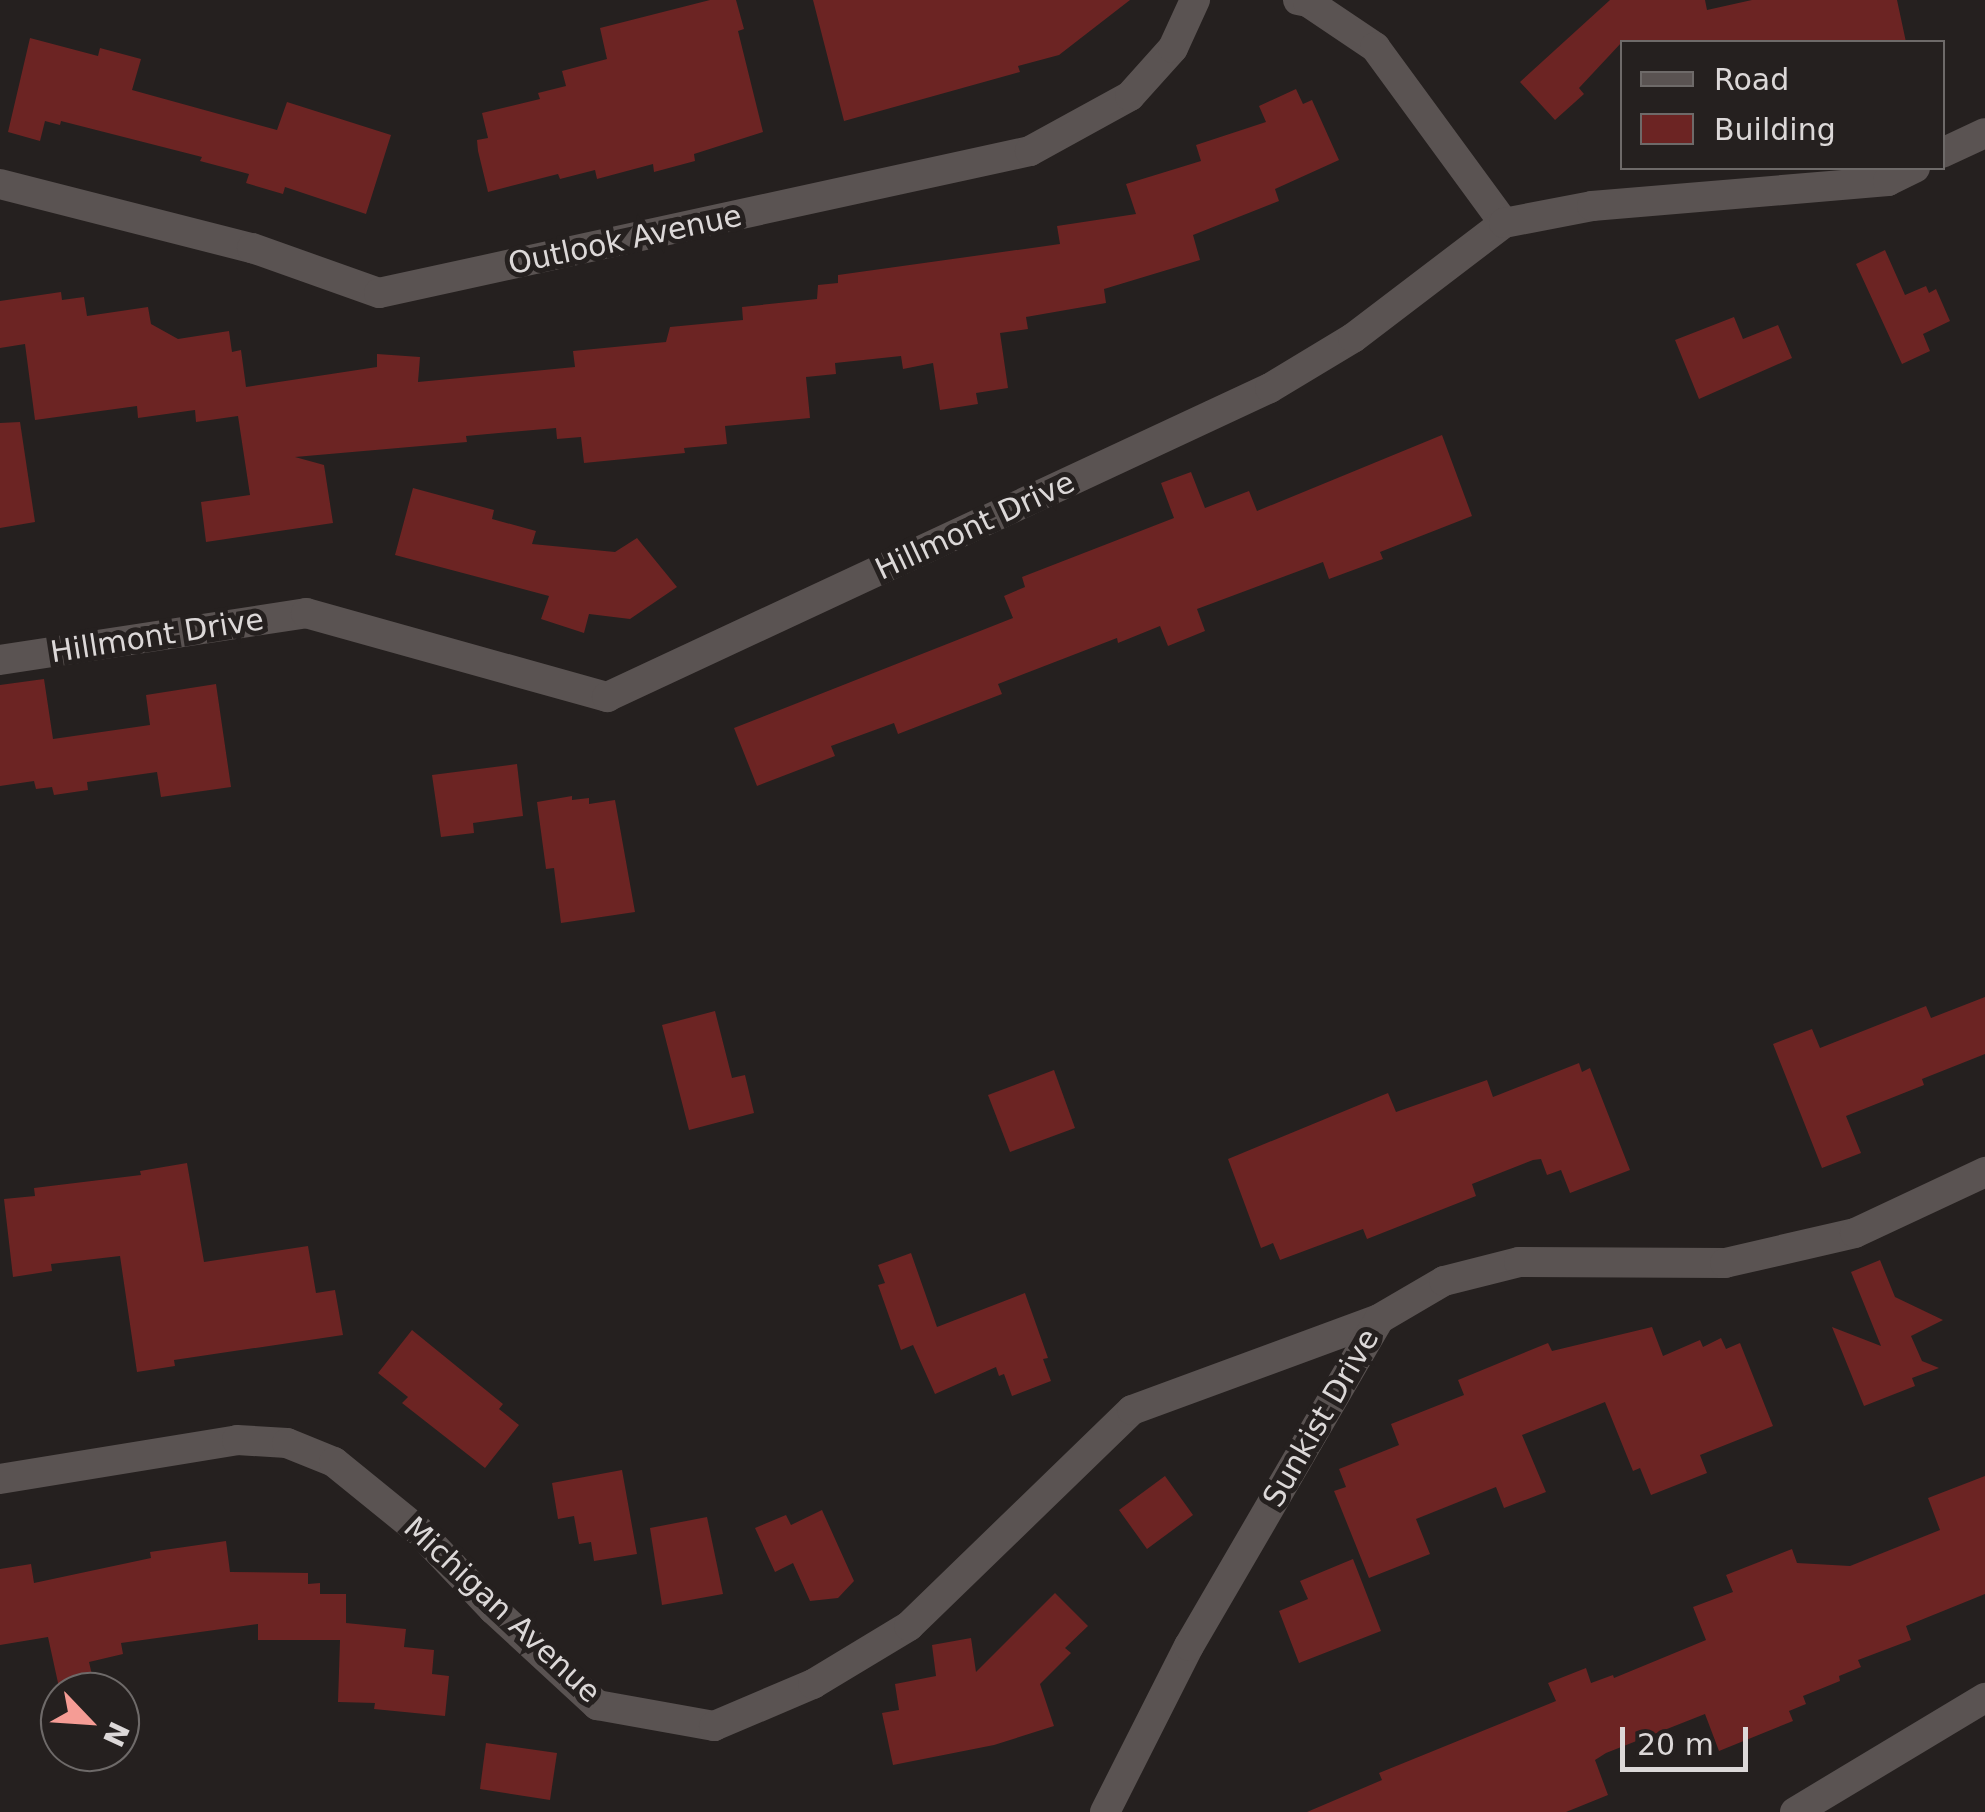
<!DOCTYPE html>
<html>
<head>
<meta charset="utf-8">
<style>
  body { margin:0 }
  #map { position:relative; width:1985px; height:1812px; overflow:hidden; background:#25201f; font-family:"DejaVu Sans",sans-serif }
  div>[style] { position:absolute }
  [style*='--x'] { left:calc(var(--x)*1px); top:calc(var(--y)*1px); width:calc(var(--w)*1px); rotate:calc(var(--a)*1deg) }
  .building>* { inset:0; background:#6c2423 }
  .minor>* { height:30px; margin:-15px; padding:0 15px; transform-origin:15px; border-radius:15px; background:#5a5352 }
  span { translate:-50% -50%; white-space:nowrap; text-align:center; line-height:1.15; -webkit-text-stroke:10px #25201f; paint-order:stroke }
  .street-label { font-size:30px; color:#dcd8d8 }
  .legend { position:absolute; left:1620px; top:40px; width:325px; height:130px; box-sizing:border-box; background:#25201f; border:2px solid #6e6a69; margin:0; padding:12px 18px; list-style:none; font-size:30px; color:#dcd8d8 }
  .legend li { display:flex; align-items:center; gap:20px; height:50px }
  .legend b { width:50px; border:2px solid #6e6a69 }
  .north { position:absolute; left:40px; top:1672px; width:100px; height:100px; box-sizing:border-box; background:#25201f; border:2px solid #6e6a69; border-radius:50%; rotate:115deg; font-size:28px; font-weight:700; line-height:40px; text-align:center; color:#dcd8d8 }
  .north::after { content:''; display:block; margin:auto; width:35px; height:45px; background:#f59c95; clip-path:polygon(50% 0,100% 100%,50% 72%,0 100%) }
  .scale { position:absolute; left:1620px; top:1727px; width:128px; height:45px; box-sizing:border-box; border:5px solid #dcd8d8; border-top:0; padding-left:12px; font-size:30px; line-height:35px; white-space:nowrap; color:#dcd8d8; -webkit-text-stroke:8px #25201f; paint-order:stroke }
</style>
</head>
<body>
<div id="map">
  <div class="building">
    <div style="clip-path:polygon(710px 0,736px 0,744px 29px,738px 31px,763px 132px,694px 154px,695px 161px,654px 172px,653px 164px,597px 179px,595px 170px,560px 179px,558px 174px,488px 192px,478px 151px,477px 140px,488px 138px,482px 113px,540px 99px,538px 93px,566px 86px,562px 71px,607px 59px,600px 28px)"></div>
    <div style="clip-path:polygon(813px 0,1130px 0,1059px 55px,1018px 66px,1020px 72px,844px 121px)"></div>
    <div style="clip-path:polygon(1610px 0,1705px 0,1707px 10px,1752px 0,1897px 0,1906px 42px,1622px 42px,1579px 88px,1584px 94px,1555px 120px,1520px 82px)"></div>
    <div style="clip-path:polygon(30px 38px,98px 56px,100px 48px,141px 59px,132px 90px,277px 130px,287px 102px,391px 135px,366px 214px,285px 187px,283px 194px,246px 183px,249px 174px,200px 161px,202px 157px,61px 121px,60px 125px,45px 121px,40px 141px,8px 132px)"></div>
    <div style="clip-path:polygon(1296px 89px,1303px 104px,1312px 100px,1339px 160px,1275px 189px,1279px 201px,1193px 235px,1200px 260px,1104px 289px,1106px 303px,1026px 317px,1028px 329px,1000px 333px,1008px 388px,976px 393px,978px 404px,940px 410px,933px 363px,903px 369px,901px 356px,835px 363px,836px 374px,806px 377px,810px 418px,725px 426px,727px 444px,684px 448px,685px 453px,584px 463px,581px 437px,557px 439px,556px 428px,466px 436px,467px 442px,295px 457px,324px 465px,333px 523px,206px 542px,201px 502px,250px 495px,238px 416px,196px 422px,195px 410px,138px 418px,137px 406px,35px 420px,25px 344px,0 348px,0 301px,61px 292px,62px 300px,84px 297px,87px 316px,148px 307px,151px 324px,178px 339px,229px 331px,232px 352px,241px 350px,246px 387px,377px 367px,377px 354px,420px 357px,418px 382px,575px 367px,573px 351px,666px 342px,670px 327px,743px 320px,742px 307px,817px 299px,818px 285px,838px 283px,838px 275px,1060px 244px,1057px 226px,1136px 214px,1126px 184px,1201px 161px,1196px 145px,1266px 122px,1259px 106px)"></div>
    <div style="clip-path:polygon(1885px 250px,1905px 295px,1926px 286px,1929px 293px,1936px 289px,1950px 321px,1923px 334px,1930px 351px,1902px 364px,1856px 264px)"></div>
    <div style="clip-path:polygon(1734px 317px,1743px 339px,1778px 325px,1792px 358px,1699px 399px,1675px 340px)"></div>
    <div style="clip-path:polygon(20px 422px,35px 522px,0 528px,0 423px)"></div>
    <div style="clip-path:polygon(1442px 435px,1472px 516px,1380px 552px,1383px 559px,1329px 579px,1323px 562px,1197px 609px,1205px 631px,1168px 646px,1160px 626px,1118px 643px,1117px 638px,998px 684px,1002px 694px,898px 734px,894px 723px,831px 746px,835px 756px,757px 786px,734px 728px,1013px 618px,1004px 596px,1025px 587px,1022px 577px,1174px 518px,1161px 483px,1191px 472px,1205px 508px,1249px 491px,1257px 511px)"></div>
    <div style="clip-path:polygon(413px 488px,494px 510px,492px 519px,536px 531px,532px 544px,615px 552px,637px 538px,677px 587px,630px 619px,589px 614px,584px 633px,541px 619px,549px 596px,395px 555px)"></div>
    <div style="clip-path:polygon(44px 679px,53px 739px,150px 725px,146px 695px,216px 684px,231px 787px,161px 797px,157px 772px,87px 782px,88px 790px,54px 795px,52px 787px,36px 789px,34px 781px,0 786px,0 685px)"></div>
    <div style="clip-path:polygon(517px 764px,523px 816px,473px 823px,474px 833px,441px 837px,432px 775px)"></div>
    <div style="clip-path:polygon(572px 796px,572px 800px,589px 798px,589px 804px,615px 800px,635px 912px,561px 923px,554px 868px,546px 869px,537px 802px)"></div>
    <div style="clip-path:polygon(1985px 997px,1985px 1054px,1922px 1079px,1924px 1085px,1846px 1116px,1861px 1153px,1822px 1168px,1773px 1044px,1812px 1029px,1820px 1048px,1926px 1006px,1931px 1018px)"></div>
    <div style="clip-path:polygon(715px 1011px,732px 1078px,745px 1075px,754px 1113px,689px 1130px,662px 1025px)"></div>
    <div style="clip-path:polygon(1579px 1063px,1582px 1072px,1590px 1068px,1630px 1170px,1570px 1193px,1561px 1170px,1547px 1175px,1541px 1159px,1533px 1160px,1472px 1184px,1476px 1196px,1367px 1239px,1363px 1229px,1280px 1260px,1273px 1243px,1261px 1248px,1228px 1159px,1388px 1093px,1396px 1112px,1487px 1080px,1493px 1097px)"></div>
    <div style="clip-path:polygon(1054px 1070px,1075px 1128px,1010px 1152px,988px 1095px)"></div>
    <div style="clip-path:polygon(187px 1163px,204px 1262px,308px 1246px,316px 1293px,335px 1290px,343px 1335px,174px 1360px,175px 1366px,137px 1372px,120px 1256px,51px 1264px,52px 1271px,13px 1277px,4px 1199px,35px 1196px,34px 1188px,141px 1175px,140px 1171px)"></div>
    <div style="clip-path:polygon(911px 1253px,937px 1327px,1025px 1293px,1048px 1358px,1043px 1359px,1051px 1381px,1012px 1396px,1004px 1374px,999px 1376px,996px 1367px,935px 1394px,913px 1345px,901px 1350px,878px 1285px,885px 1283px,878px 1265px)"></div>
    <div style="clip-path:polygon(1880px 1260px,1895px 1297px,1943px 1320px,1911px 1336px,1922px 1361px,1939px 1368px,1912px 1378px,1915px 1386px,1864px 1406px,1832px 1327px,1881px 1346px,1851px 1272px)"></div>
    <div style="clip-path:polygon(1652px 1327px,1663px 1356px,1700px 1340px,1703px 1347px,1721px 1338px,1726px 1349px,1740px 1343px,1773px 1426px,1700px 1455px,1707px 1473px,1651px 1495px,1640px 1468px,1633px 1471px,1605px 1402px,1522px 1435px,1546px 1492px,1504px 1508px,1496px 1487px,1416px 1519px,1430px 1554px,1369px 1578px,1334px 1491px,1346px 1487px,1339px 1469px,1399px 1445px,1391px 1424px,1464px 1395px,1458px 1380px,1548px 1343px,1552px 1351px)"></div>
    <div style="clip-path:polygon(412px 1330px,503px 1404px,499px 1409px,519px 1425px,485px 1468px,402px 1403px,408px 1397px,378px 1373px)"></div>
    <div style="clip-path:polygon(622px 1470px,637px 1554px,594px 1561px,591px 1542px,579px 1544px,574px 1516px,558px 1519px,552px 1483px)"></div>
    <div style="clip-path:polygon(1165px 1476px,1193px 1515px,1147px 1549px,1119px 1510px)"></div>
    <div style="clip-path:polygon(1985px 1476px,1985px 1594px,1906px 1626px,1911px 1640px,1858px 1660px,1861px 1667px,1839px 1676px,1840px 1681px,1803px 1696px,1806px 1704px,1789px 1711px,1793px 1721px,1719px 1751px,1705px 1714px,1606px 1753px,1595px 1760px,1608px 1795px,1566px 1812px,1307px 1812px,1382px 1780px,1379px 1773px,1556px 1701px,1548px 1683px,1586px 1668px,1591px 1683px,1613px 1675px,1614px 1678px,1706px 1640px,1693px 1607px,1733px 1592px,1726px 1575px,1792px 1549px,1797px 1563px,1850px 1566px,1940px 1530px,1928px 1498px)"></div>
    <div style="clip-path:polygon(822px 1510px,854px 1581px,838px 1598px,810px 1601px,793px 1563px,775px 1572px,755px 1528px,786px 1515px,791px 1525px)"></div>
    <div style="clip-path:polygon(707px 1517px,723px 1594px,662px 1605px,650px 1528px)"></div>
    <div style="clip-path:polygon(226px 1541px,230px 1572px,308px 1573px,308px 1584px,320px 1583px,320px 1594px,346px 1594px,346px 1623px,406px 1629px,404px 1647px,434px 1650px,432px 1674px,449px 1676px,445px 1716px,374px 1709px,375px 1703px,338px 1702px,340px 1640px,258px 1640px,258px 1624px,121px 1643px,123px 1654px,89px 1662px,96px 1692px,60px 1692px,48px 1637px,0 1645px,0 1569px,31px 1564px,34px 1583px,151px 1558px,150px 1552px)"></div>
    <div style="clip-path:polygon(1353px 1559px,1381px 1631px,1299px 1663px,1279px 1611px,1308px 1599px,1300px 1581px)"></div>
    <div style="clip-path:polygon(1055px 1593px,1088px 1626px,1065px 1648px,1071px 1653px,1040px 1684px,1054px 1726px,994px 1745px,893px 1765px,882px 1713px,899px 1710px,895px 1684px,936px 1676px,932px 1645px,971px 1638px,976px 1672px)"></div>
    <div style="clip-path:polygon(486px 1743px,557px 1753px,550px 1800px,480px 1789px)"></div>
  </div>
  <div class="minor">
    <div style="--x:1298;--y:0;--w:10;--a:11"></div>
    <div style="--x:1308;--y:2;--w:81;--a:33.9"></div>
    <div style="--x:1375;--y:47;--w:218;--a:53.8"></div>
    <div style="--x:1942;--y:153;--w:47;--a:-24.9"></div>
    <div style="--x:0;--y:184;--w:260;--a:14.3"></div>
    <div style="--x:252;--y:248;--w:135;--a:19.5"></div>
    <div style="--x:379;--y:293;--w:666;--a:-12.3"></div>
    <div style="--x:1030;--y:151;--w:114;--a:-28.8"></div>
    <div style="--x:1130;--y:96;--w:64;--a:-48.1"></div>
    <div style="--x:1173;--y:48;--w:53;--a:-65.4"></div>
    <div style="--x:0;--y:660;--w:310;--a:-8.7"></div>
    <div style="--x:306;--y:613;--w:313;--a:15.6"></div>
    <div style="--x:607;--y:697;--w:731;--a:-24.99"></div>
    <div style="--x:1270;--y:388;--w:97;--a:-31.1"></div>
    <div style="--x:1353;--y:338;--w:190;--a:-37.3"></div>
    <div style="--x:1504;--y:223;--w:90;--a:-10.9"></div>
    <div style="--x:1592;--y:206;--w:297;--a:-4.8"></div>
    <div style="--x:1888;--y:181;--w:30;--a:-26"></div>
    <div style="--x:0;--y:1479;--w:240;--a:-9.3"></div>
    <div style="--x:237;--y:1440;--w:50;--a:3.4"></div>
    <div style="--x:287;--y:1443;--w:51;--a:22"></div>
    <div style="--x:334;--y:1462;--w:109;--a:39.1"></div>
    <div style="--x:419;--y:1531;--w:108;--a:46.5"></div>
    <div style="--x:493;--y:1609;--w:142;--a:42.7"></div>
    <div style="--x:597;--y:1705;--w:119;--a:10.2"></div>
    <div style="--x:714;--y:1726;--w:108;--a:-23"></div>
    <div style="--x:813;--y:1684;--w:112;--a:-31.1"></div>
    <div style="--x:909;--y:1626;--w:310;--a:-44.1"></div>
    <div style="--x:1132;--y:1410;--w:263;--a:-20.2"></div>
    <div style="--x:1105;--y:1812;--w:186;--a:-63.2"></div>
    <div style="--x:1189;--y:1646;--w:378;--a:-59.8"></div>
    <div style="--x:1379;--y:1319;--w:75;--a:-30.3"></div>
    <div style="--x:1444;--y:1281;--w:77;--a:-14.2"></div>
    <div style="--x:1519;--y:1262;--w:206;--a:0.3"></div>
    <div style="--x:1725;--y:1263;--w:133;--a:-13"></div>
    <div style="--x:1855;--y:1233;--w:144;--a:-25.1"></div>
    <div style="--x:1795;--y:1812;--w:222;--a:-31"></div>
  </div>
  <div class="street-label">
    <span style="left:625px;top:240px;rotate:-12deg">Outlook Avenue</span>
    <span style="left:975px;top:526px;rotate:-25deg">Hillmont Drive</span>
    <span style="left:157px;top:636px;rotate:-9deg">Hillmont Drive</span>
    <span style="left:1321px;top:1418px;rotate:-60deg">Sunkist Drive</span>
    <span style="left:502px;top:1610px;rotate:43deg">Michigan Avenue</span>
  </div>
  <ul class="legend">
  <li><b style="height:12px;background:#5a5352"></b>Road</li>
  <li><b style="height:28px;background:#6c2423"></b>Building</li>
  </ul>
  <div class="north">N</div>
  <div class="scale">20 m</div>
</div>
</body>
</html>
